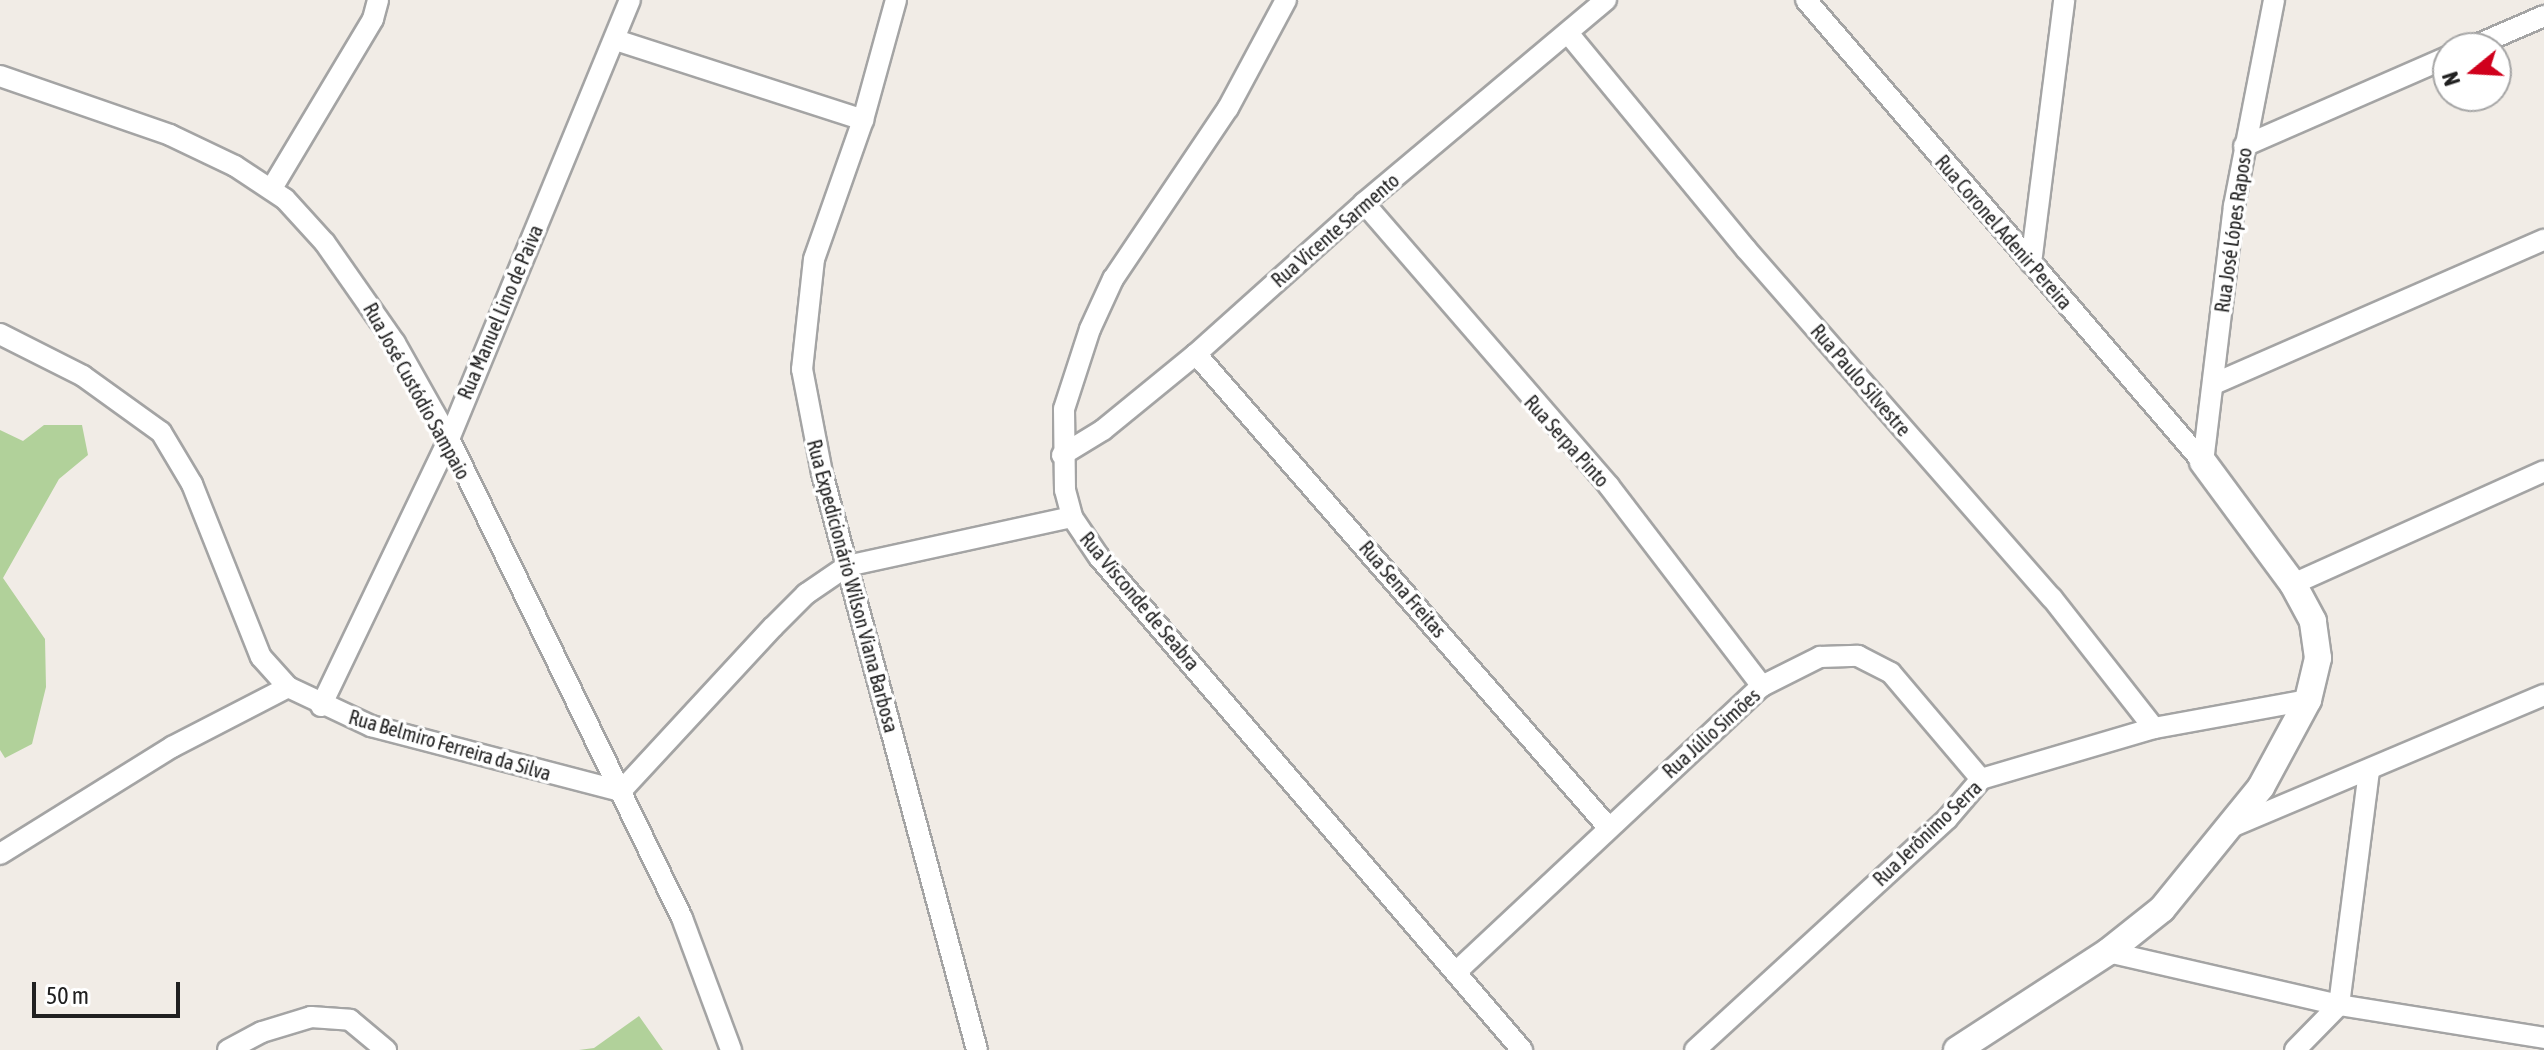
<!DOCTYPE html>
<html>
<head>
<meta charset="utf-8">
<style>
  body { margin:0 }
  #map { position:relative; width:2544px; height:1050px; overflow:hidden; background:#f1ece6; font-family:"Asap Condensed",sans-serif }
  div>[style] { position:absolute }
  [style*='--x'] { left:calc(var(--x)*1px); top:calc(var(--y)*1px); width:calc(var(--w)*1px); rotate:calc(var(--a)*1deg) }
  .forest>* { inset:0; background:#b1d19a }
  .roads { filter:drop-shadow(2px 0 #a4a4a4) drop-shadow(-2px 0 #a4a4a4) drop-shadow(0 2px #a4a4a4) drop-shadow(0 -2px #a4a4a4) }
  .minor>* { height:20px; margin:-10px; padding:0 10px; transform-origin:10px; border-radius:10px; background:#fff }
  .tertiary>* { height:26px; margin:-13px; padding:0 13px; transform-origin:13px; border-radius:13px; background:#fff }
  span { translate:-50% -50%; white-space:nowrap; text-align:center; line-height:1.15; -webkit-text-stroke:7px #fff; paint-order:stroke }
  .street-label { font-size:20px; color:#202020 }
  .north { position:absolute; left:2432px; top:32px; width:80px; height:80px; box-sizing:border-box; background:#fff; border:2px solid #a6a6a6; border-radius:50%; rotate:252deg; font-size:22px; font-weight:700; line-height:32px; text-align:center; color:#202020 }
  .north::after { content:''; display:block; margin:auto; width:28px; height:36px; background:#d0001c; clip-path:polygon(50% 0,100% 100%,50% 72%,0 100%) }
  .scale { position:absolute; left:32px; top:982px; width:148px; height:36px; box-sizing:border-box; border:4px solid #202020; border-top:0; padding-left:10px; font-size:24px; line-height:28px; white-space:nowrap; color:#202020; -webkit-text-stroke:6px #fff; paint-order:stroke }
</style>
</head>
<body>
<div id="map">
  <div class="forest">
    <div style="clip-path:polygon(44px 425px,82px 425px,88px 455px,59px 479px,3px 578px,45px 639px,46px 687px,32px 744px,5px 758px,0 750px,0 430px,23px 441px)"></div>
    <div style="clip-path:polygon(639px 1016px,663px 1050px,579px 1050px,594px 1048px)"></div>
  </div>
  <div class="roads">
    <div class="minor">
      <div style="--x:896;--y:0;--w:124;--a:105.4"></div>
      <div style="--x:863;--y:120;--w:147;--a:109.4"></div>
      <div style="--x:814;--y:259;--w:111;--a:96.2"></div>
      <div style="--x:802;--y:369;--w:106;--a:79.1"></div>
      <div style="--x:822;--y:473;--w:597;--a:74.96"></div>
      <div style="--x:1286;--y:0;--w:123;--a:118.2"></div>
      <div style="--x:1228;--y:108;--w:206;--a:123.9"></div>
      <div style="--x:1113;--y:279;--w:55;--a:114.7"></div>
      <div style="--x:1090;--y:329;--w:84;--a:108"></div>
      <div style="--x:1064;--y:409;--w:81;--a:89.3"></div>
      <div style="--x:1065;--y:490;--w:28;--a:75"></div>
      <div style="--x:1072;--y:517;--w:48;--a:56"></div>
      <div style="--x:1099;--y:557;--w:650;--a:49.37"></div>
      <div style="--x:1806;--y:0;--w:609;--a:49.33"></div>
      <div style="--x:1568;--y:33;--w:280;--a:50.5"></div>
      <div style="--x:1746;--y:249;--w:464;--a:48.8"></div>
      <div style="--x:2052;--y:598;--w:165;--a:51.9"></div>
      <div style="--x:616;--y:40;--w:260;--a:17.9"></div>
      <div style="--x:2470;--y:48;--w:81;--a:-23.4"></div>
      <div style="--x:0;--y:76;--w:180;--a:19.1"></div>
      <div style="--x:170;--y:135;--w:72;--a:25.5"></div>
      <div style="--x:235;--y:166;--w:60;--a:33.4"></div>
      <div style="--x:285;--y:199;--w:59;--a:47.7"></div>
      <div style="--x:325;--y:243;--w:122;--a:55"></div>
      <div style="--x:395;--y:343;--w:110;--a:60.6"></div>
      <div style="--x:449;--y:439;--w:533;--a:64.06"></div>
      <div style="--x:682;--y:918;--w:141;--a:69.6"></div>
      <div style="--x:2244;--y:146;--w:223;--a:-23.6"></div>
      <div style="--x:272;--y:188;--w:197;--a:-59.1"></div>
      <div style="--x:373;--y:19;--w:20;--a:-75"></div>
      <div style="--x:1364;--y:203;--w:374;--a:49.1"></div>
      <div style="--x:1609;--y:486;--w:252;--a:52.6"></div>
      <div style="--x:2031;--y:263;--w:265;--a:-82.8"></div>
      <div style="--x:0;--y:334;--w:93;--a:26.8"></div>
      <div style="--x:83;--y:376;--w:96;--a:35.7"></div>
      <div style="--x:161;--y:432;--w:61;--a:59.2"></div>
      <div style="--x:192;--y:484;--w:186;--a:68.3"></div>
      <div style="--x:261;--y:657;--w:40;--a:48"></div>
      <div style="--x:1196;--y:354;--w:627;--a:48.94"></div>
      <div style="--x:2216;--y:383;--w:358;--a:-23.6"></div>
      <div style="--x:1062;--y:455;--w:48;--a:-31.4"></div>
      <div style="--x:1103;--y:430;--w:120;--a:-39.3"></div>
      <div style="--x:1196;--y:354;--w:226;--a:-41.9"></div>
      <div style="--x:1364;--y:203;--w:316;--a:-40"></div>
      <div style="--x:2203;--y:462;--w:258;--a:-83.1"></div>
      <div style="--x:2234;--y:206;--w:210;--a:-79"></div>
      <div style="--x:2293;--y:584;--w:275;--a:-24.2"></div>
      <div style="--x:321;--y:706;--w:296;--a:-64.4"></div>
      <div style="--x:449;--y:439;--w:475;--a:-67.6"></div>
      <div style="--x:621;--y:791;--w:224;--a:-47.2"></div>
      <div style="--x:773;--y:627;--w:47;--a:-45"></div>
      <div style="--x:806;--y:594;--w:50;--a:-34.3"></div>
      <div style="--x:847;--y:566;--w:230;--a:-12.3"></div>
      <div style="--x:2229;--y:828;--w:342;--a:-22.9"></div>
      <div style="--x:0;--y:854;--w:203;--a:-31.9"></div>
      <div style="--x:172;--y:747;--w:131;--a:-27.3"></div>
      <div style="--x:288;--y:687;--w:92;--a:25.2"></div>
      <div style="--x:371;--y:726;--w:258;--a:14.6"></div>
      <div style="--x:2108;--y:952;--w:237;--a:12.9"></div>
      <div style="--x:2339;--y:1005;--w:208;--a:9.1"></div>
      <div style="--x:1456;--y:972;--w:419;--a:-43.1"></div>
      <div style="--x:1762;--y:686;--w:65;--a:-26.6"></div>
      <div style="--x:1820;--y:657;--w:38;--a:-2"></div>
      <div style="--x:1858;--y:656;--w:37;--a:27"></div>
      <div style="--x:1891;--y:673;--w:139;--a:49.7"></div>
      <div style="--x:228;--y:1050;--w:38;--a:-28"></div>
      <div style="--x:262;--y:1032;--w:51;--a:-17"></div>
      <div style="--x:311;--y:1017;--w:39;--a:4"></div>
      <div style="--x:350;--y:1020;--w:47;--a:39.8"></div>
      <div style="--x:1695;--y:1050;--w:342;--a:-42.5"></div>
      <div style="--x:1947;--y:819;--w:52;--a:-49.6"></div>
      <div style="--x:1981;--y:779;--w:180;--a:-16.4"></div>
      <div style="--x:2154;--y:728;--w:157;--a:-10.3"></div>
      <div style="--x:2295;--y:1050;--w:63;--a:-45.6"></div>
      <div style="--x:2339;--y:1005;--w:237;--a:-82.7"></div>
    </div>
    <div class="tertiary">
      <div style="--x:1957;--y:1050;--w:180;--a:-33"></div>
      <div style="--x:2108;--y:952;--w:69;--a:-38.5"></div>
      <div style="--x:2162;--y:909;--w:157;--a:-50.9"></div>
      <div style="--x:2261;--y:787;--w:99;--a:-61.6"></div>
      <div style="--x:2308;--y:700;--w:43;--a:-76.6"></div>
      <div style="--x:2318;--y:658;--w:37;--a:-98"></div>
      <div style="--x:2313;--y:621;--w:42;--a:-118.4"></div>
      <div style="--x:2293;--y:584;--w:152;--a:-126.4"></div>
    </div>
  </div>
  <div class="street-label">
    <span style="left:1335px;top:230px;rotate:-41deg">Rua Vicente Sarmento</span>
    <span style="left:2233px;top:230px;rotate:-82deg">Rua José Lópes Raposo</span>
    <span style="left:2004px;top:232px;rotate:49deg">Rua Coronel Adenir Pereira</span>
    <span style="left:500px;top:312px;rotate:-67deg">Rua Manuel Lino de Paiva</span>
    <span style="left:1861px;top:380px;rotate:49deg">Rua Paulo Silvestre</span>
    <span style="left:417px;top:391px;rotate:61deg">Rua José Custódio Sampaio</span>
    <span style="left:1567px;top:441px;rotate:48deg">Rua Serpa Pinto</span>
    <span style="left:853px;top:586px;rotate:75deg">Rua Expedicionário Wilson Viana Barbosa</span>
    <span style="left:1403px;top:589px;rotate:49deg">Rua Sena Freitas</span>
    <span style="left:1140px;top:601px;rotate:50deg">Rua Visconde de Seabra</span>
    <span style="left:1711px;top:733px;rotate:-42deg">Rua Júlio Simões</span>
    <span style="left:450px;top:745px;rotate:16deg">Rua Belmiro Ferreira da Silva</span>
    <span style="left:1927px;top:833px;rotate:-44deg">Rua Jerônimo Serra</span>
  </div>
  <div class="north">N</div>
  <div class="scale">50 m</div>
</div>
</body>
</html>
